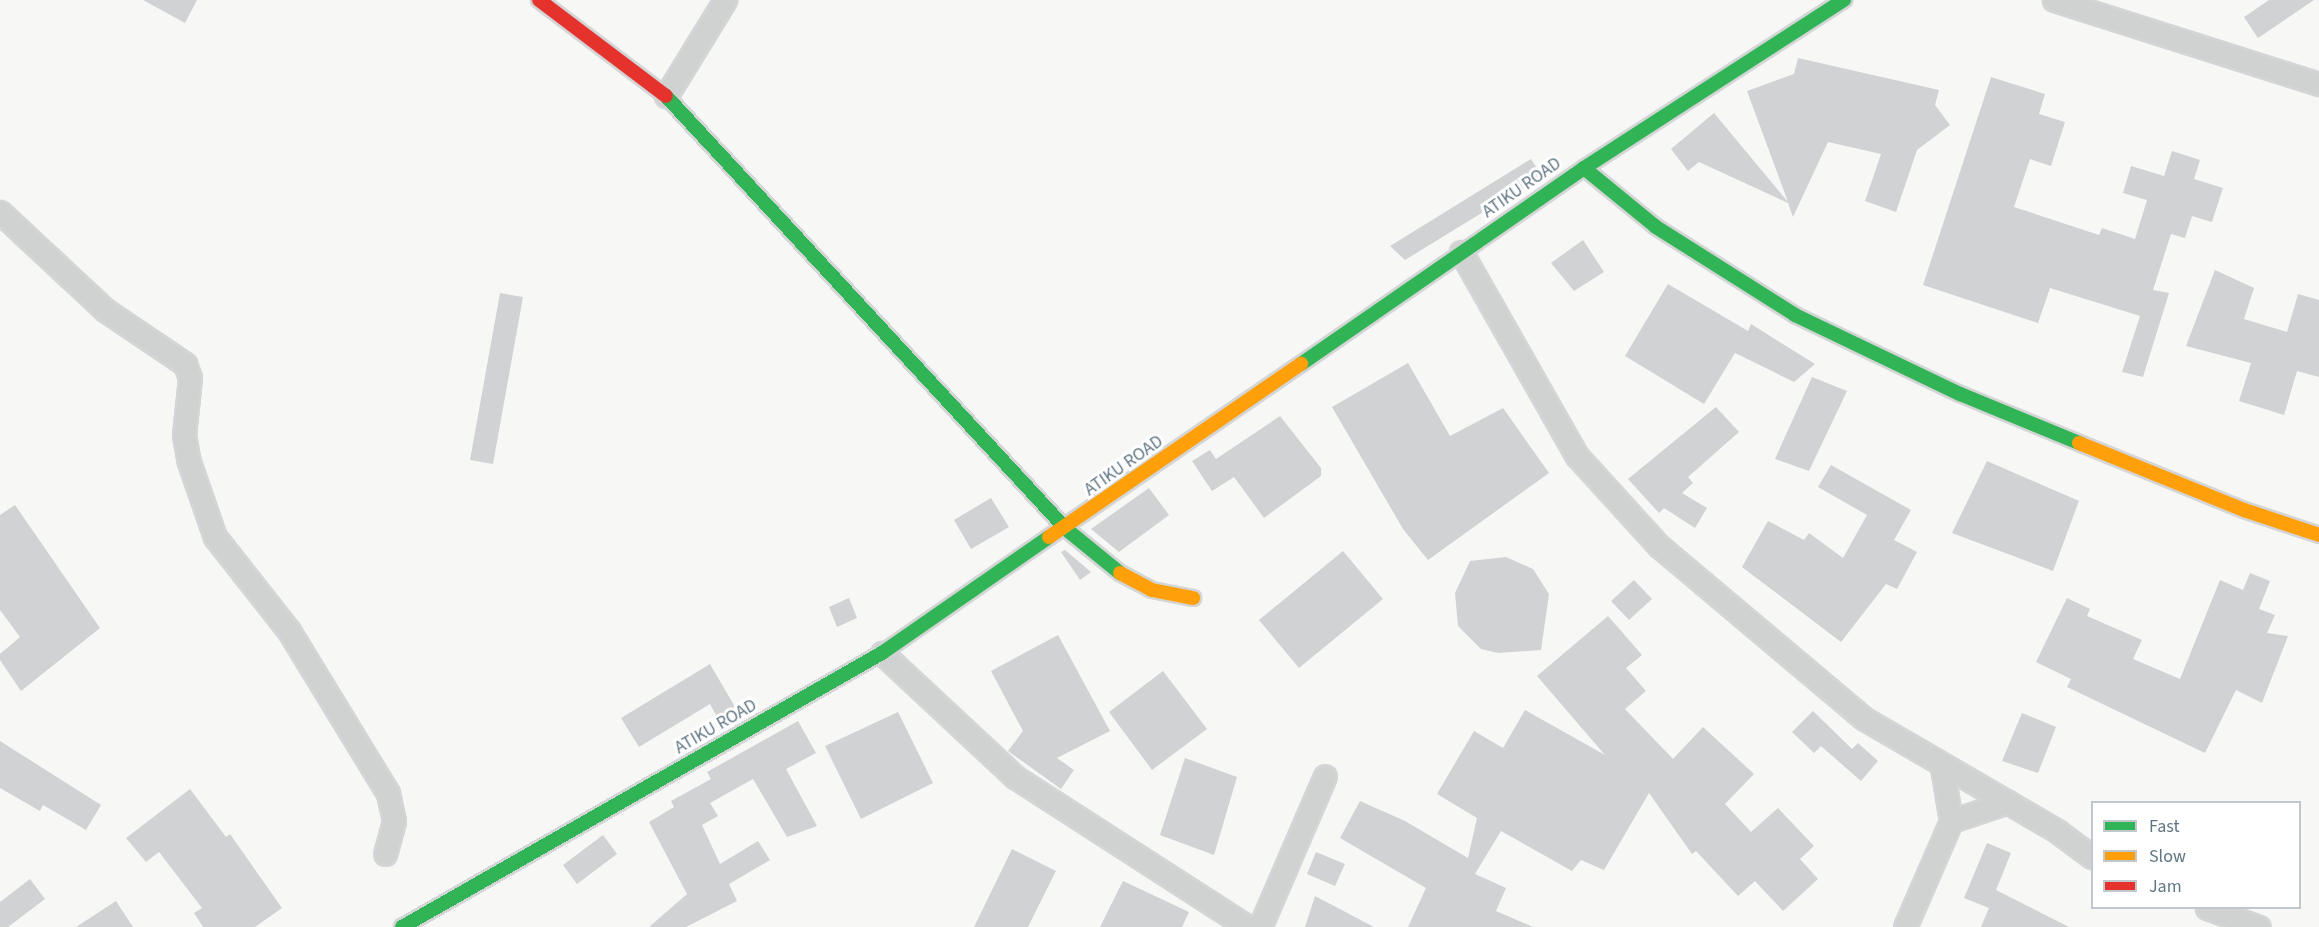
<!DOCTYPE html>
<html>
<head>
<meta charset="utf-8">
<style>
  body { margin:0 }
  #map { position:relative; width:2319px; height:927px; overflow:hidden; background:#f7f7f6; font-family:"Source Sans 3",sans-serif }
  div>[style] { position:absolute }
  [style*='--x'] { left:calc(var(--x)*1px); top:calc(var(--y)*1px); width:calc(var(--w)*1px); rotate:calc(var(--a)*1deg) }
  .building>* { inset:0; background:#d0d2d3 }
  .roads { filter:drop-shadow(2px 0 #d4d5d6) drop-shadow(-2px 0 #d4d5d6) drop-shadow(0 2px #d4d5d6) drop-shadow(0 -2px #d4d5d6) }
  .street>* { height:21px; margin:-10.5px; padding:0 10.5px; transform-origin:10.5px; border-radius:10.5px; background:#d0d1d1 }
  .fast>* { height:14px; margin:-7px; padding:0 7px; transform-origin:7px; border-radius:7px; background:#30b455 }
  .slow>* { height:14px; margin:-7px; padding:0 7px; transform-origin:7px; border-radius:7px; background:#ff9f0a }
  .jam>* { height:14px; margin:-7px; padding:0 7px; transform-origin:7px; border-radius:7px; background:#e5322d }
  span { translate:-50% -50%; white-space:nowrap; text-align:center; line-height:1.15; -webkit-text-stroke:6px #fff; paint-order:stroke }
  .street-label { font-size:18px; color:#617683 }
  .legend { position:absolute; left:2091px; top:801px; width:210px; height:108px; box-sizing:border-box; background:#fff; border:2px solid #c0c8cd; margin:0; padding:8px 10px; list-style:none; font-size:18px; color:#617683 }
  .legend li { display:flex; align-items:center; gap:12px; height:30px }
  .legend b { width:30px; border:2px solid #c0c8cd }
</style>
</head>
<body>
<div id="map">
  <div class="building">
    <div style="clip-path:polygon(143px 0,197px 0,185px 23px)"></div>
    <div style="clip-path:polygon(2269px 0,2314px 0,2258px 38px,2244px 17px)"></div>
    <div style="clip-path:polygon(1798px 58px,1939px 90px,1935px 105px,1950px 125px,1917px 150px,1896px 212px,1865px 201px,1881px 154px,1828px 142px,1793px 217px,1788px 203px,1699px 162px,1688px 171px,1671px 149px,1714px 113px,1788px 202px,1747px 91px,1794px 74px)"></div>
    <div style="clip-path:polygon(1991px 77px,2045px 94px,2039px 114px,2065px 122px,2051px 166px,2030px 159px,2014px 207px,2099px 235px,2102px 228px,2135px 239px,2147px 200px,2123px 193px,2131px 166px,2164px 176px,2172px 151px,2200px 160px,2194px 179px,2223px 188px,2212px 222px,2192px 216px,2185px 238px,2171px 234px,2153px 290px,2169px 293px,2143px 377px,2122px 372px,2140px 316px,2050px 288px,2038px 323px,1923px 285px)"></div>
    <div style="clip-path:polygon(1531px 159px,1542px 176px,1405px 260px,1390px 246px)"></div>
    <div style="clip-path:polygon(1583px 240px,1604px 272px,1574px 291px,1551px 263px)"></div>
    <div style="clip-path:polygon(2215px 270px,2254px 288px,2244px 319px,2287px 332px,2298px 294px,2319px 300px,2319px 377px,2297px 371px,2284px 415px,2239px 401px,2251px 363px,2186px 346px)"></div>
    <div style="clip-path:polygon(1668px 284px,1748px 331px,1751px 324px,1815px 364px,1794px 382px,1735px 353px,1704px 404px,1625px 356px)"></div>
    <div style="clip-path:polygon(500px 293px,523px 297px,493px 464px,470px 460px)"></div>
    <div style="clip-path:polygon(1408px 363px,1450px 436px,1503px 408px,1549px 473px,1428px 560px,1403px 529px,1332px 407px)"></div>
    <div style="clip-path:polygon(1812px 377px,1847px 391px,1809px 471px,1775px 459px)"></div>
    <div style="clip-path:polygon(1716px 407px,1739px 432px,1688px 477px,1693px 483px,1682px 493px,1707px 508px,1695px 528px,1664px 508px,1659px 513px,1628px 479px)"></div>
    <div style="clip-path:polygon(1280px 416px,1321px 468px,1321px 476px,1264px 518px,1234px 477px,1212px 491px,1192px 461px,1210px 450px,1216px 459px)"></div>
    <div style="clip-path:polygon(1987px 461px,2079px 501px,2053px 571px,1952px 533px)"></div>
    <div style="clip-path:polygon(1831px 465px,1911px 510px,1894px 540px,1917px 552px,1897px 589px,1886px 584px,1841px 642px,1742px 567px,1768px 521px,1804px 540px,1809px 533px,1843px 558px,1867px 515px,1818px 487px)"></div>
    <div style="clip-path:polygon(1149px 488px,1169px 515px,1119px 552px,1091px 529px)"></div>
    <div style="clip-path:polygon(991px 498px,1009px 527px,971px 549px,954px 520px)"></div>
    <div style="clip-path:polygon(15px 505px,100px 628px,21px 691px,0 660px,0 654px,20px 637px,0 610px,0 515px)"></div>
    <div style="clip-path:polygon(1065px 550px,1091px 572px,1080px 580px,1061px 552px)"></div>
    <div style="clip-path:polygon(1343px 551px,1383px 599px,1299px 668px,1259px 620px)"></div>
    <div style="clip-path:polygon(1506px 557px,1533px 569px,1549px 594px,1541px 650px,1498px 653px,1481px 649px,1458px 626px,1455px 593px,1470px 561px)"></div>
    <div style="clip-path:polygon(2250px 573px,2270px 581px,2259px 609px,2275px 615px,2267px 633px,2288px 636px,2262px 703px,2236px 690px,2205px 753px,2067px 687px,2071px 679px,2036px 662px,2067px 598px,2090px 609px,2087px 616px,2142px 640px,2133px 659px,2180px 679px,2220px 580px,2243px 590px)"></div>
    <div style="clip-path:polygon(1634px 580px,1652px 599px,1629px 620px,1611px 601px)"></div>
    <div style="clip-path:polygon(849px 598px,857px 618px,837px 627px,829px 607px)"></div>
    <div style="clip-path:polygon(1608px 616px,1642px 655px,1626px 668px,1646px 691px,1625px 709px,1673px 759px,1703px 727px,1754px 774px,1725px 804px,1751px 832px,1778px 808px,1814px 846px,1800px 859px,1818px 879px,1783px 911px,1755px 881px,1738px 896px,1696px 851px,1692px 854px,1649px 793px,1604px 870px,1581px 860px,1572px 871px,1501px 831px,1475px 874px,1506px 888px,1496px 911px,1533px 927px,1408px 927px,1426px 888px,1340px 838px,1360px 801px,1405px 821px,1468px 858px,1477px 818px,1437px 794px,1474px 731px,1503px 748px,1525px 710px,1605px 755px,1537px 676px)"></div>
    <div style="clip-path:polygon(1058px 635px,1110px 731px,1057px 758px,1074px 770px,1061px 789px,1008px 751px,1023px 731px,991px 671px)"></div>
    <div style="clip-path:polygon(710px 664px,735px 707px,717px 717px,710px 704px,639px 747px,621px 718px)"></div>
    <div style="clip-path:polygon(1163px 671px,1207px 729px,1152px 770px,1109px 712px)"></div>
    <div style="clip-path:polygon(1813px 711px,1852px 749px,1858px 743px,1878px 761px,1861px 781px,1821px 746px,1814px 753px,1792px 732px)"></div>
    <div style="clip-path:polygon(898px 712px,933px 783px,861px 819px,825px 746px)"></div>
    <div style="clip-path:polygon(2022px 713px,2056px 727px,2038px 773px,2002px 761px)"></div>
    <div style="clip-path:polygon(798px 721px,816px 753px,786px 769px,817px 826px,787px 837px,753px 779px,710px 803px,718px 816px,702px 825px,720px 864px,758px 841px,770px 860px,729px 884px,737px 901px,686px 927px,649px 927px,687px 894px,649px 822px,674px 807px,671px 801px,711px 779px,707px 772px)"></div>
    <div style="clip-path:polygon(0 741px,101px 805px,86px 830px,43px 805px,40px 811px,0 788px)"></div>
    <div style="clip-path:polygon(1185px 758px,1237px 777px,1214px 855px,1160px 835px)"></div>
    <div style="clip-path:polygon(190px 789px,226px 837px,230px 834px,282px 908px,255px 927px,203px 927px,194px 913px,202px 908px,159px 852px,146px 862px,126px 838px)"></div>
    <div style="clip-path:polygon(603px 835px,617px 854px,577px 884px,563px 865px)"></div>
    <div style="clip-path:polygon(1987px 843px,2011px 853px,1996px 890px,2069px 927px,1981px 927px,1989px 908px,1964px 898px)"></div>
    <div style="clip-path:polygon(1012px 849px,1056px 871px,1028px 927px,974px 927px)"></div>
    <div style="clip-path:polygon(1316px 852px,1345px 864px,1335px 886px,1307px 874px)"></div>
    <div style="clip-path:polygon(30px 879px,45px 899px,8px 927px,0 927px,0 902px)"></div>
    <div style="clip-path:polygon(1123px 881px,1189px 912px,1182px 927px,1100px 927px)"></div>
    <div style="clip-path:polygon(1315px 896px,1374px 927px,1305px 927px)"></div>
    <div style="clip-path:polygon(116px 901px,133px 927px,76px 927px)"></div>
  </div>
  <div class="roads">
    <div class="street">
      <div style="--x:2054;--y:0;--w:278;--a:17.6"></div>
      <div style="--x:666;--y:96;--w:113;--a:-58.4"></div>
      <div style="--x:0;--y:212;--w:144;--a:43"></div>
      <div style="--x:105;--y:310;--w:97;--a:34"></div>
      <div style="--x:185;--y:364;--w:15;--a:70"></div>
      <div style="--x:190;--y:378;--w:57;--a:96"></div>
      <div style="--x:184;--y:435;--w:27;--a:80"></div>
      <div style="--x:189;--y:462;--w:79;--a:70.9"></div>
      <div style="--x:215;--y:537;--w:120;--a:51.8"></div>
      <div style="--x:289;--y:631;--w:190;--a:58.6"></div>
      <div style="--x:388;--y:793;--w:29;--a:78"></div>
      <div style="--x:394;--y:821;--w:34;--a:105"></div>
      <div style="--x:1461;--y:252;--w:235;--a:60.4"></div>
      <div style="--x:1577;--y:456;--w:122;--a:47.7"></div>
      <div style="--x:1659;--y:546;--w:267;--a:40.1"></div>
      <div style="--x:1863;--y:718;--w:225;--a:30.2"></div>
      <div style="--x:2057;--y:831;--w:44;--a:36.6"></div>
      <div style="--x:882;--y:653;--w:182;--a:43"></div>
      <div style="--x:1015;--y:777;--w:277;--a:32.8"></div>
      <div style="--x:1951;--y:821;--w:60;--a:-18.4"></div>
      <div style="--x:2207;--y:908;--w:55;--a:20.1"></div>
      <div style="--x:1260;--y:927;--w:164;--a:-66.7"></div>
      <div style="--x:1905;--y:927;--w:116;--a:-66.5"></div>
      <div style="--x:1951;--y:821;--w:55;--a:-99.5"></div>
    </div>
    <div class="fast">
      <div style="--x:666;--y:96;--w:589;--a:47.27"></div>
      <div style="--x:1066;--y:529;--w:70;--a:39.2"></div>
      <div style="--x:1584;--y:168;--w:93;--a:39.3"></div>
      <div style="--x:1656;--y:227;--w:165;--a:32.3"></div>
      <div style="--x:1795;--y:315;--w:183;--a:25.6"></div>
      <div style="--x:1960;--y:394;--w:129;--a:22.4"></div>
      <div style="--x:1301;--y:364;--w:344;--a:-34.7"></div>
      <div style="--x:1584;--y:168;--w:310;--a:-32.9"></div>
      <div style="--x:402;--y:927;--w:553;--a:-29.72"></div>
      <div style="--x:882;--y:653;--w:203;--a:-34.8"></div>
    </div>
    <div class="slow">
      <div style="--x:2079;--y:443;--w:178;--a:22.1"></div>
      <div style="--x:2244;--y:510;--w:79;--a:18.4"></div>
      <div style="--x:1049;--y:537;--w:306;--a:-34.5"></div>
      <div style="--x:1120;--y:573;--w:36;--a:28"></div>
      <div style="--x:1152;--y:590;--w:42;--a:11"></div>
    </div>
    <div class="jam">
      <div style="--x:539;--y:0;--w:159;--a:37.1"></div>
    </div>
  </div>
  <div class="street-label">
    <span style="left:1522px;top:188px;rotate:-35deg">ATIKU ROAD</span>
    <span style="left:1124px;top:466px;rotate:-35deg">ATIKU ROAD</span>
    <span style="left:716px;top:727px;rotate:-30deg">ATIKU ROAD</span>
  </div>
  <ul class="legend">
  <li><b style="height:8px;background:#30b455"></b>Fast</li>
  <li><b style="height:8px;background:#ff9f0a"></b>Slow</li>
  <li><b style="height:8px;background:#e5322d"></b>Jam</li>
  </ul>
</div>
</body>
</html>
